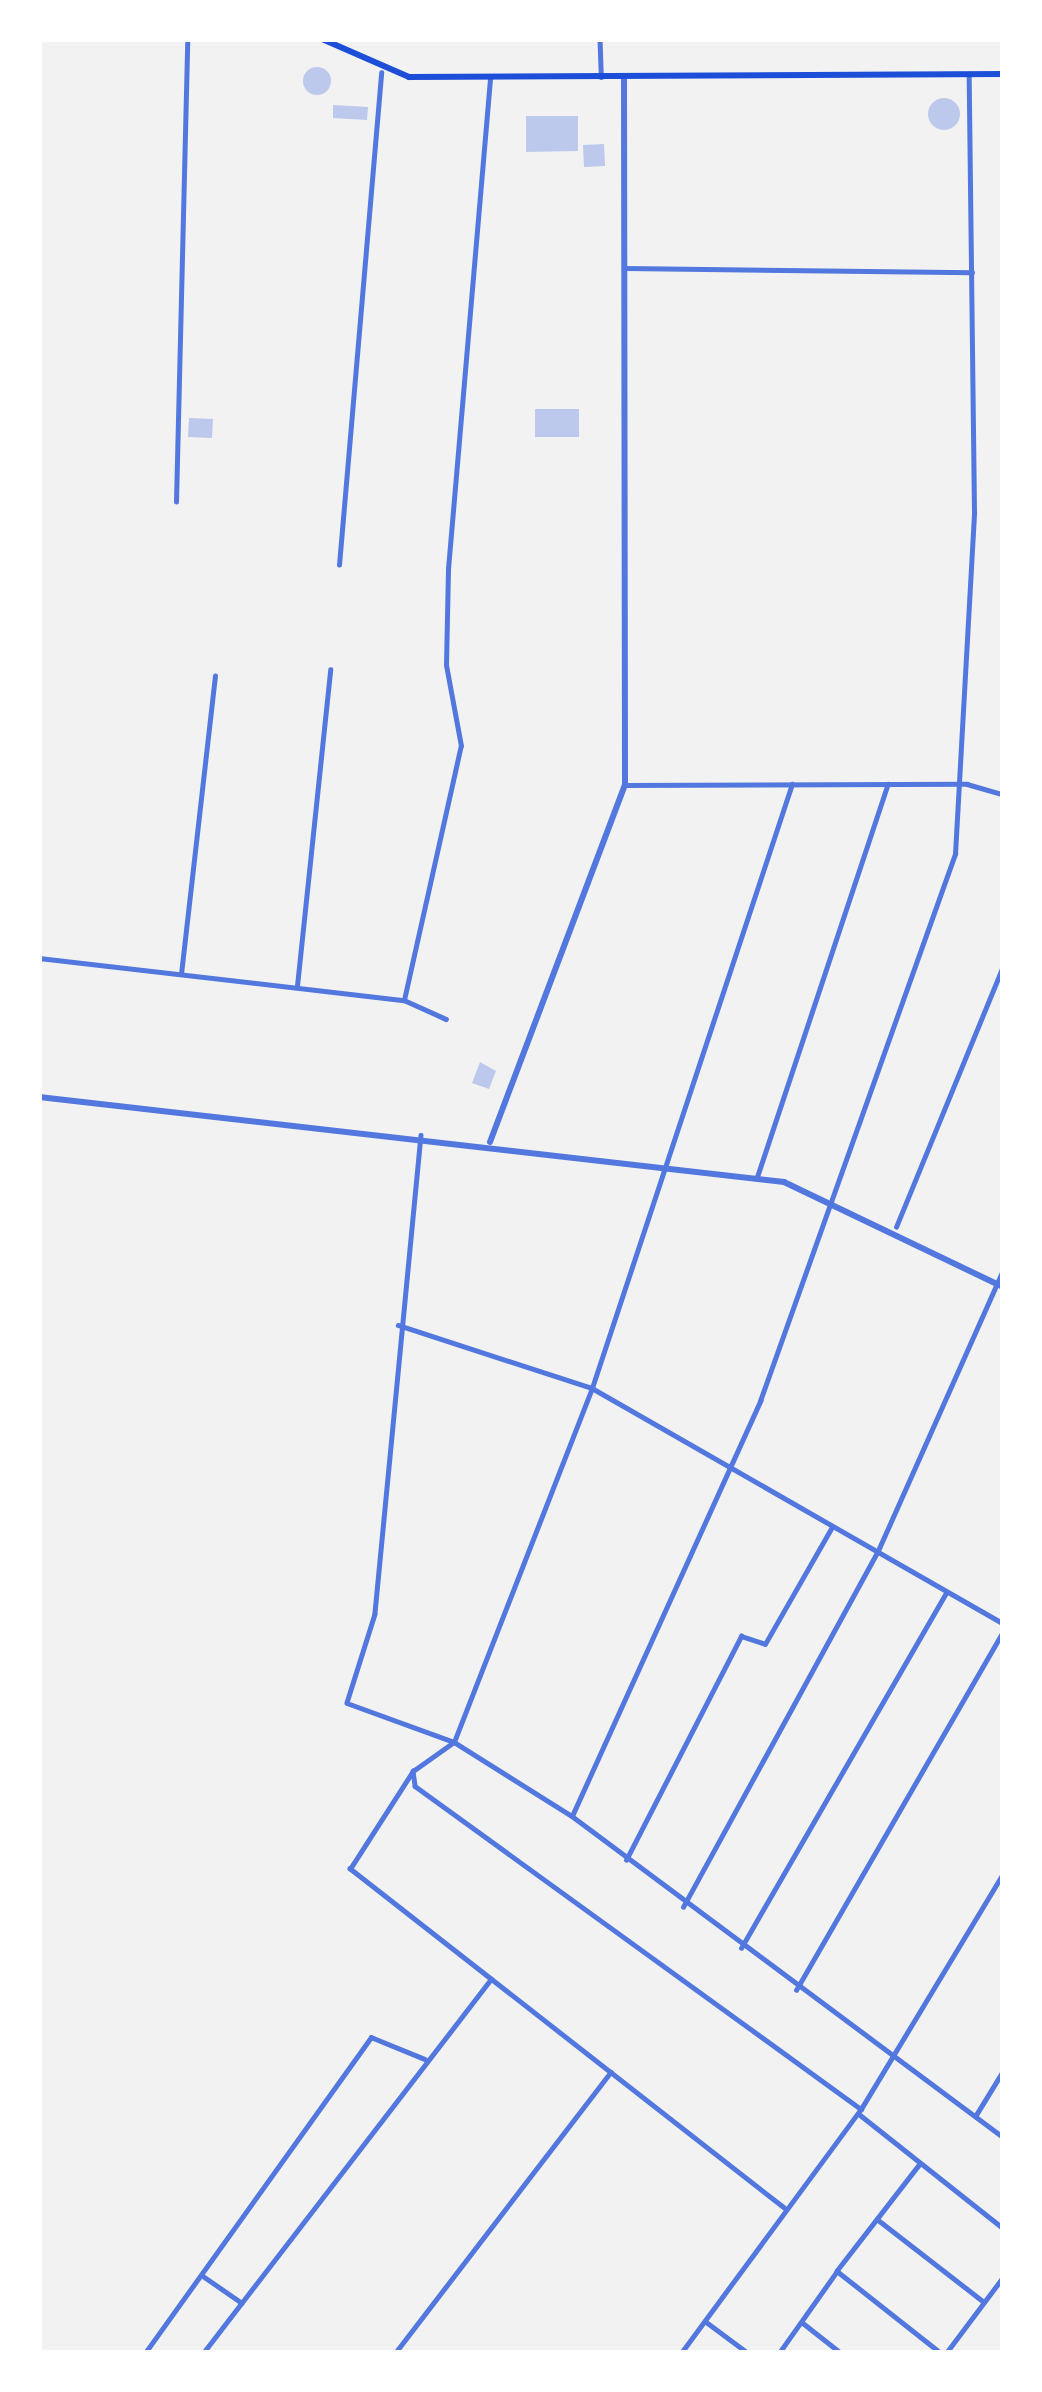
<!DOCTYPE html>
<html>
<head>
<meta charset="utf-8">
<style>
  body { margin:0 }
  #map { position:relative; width:1042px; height:2392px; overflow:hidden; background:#f2f2f2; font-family:"Sofia Sans Condensed",sans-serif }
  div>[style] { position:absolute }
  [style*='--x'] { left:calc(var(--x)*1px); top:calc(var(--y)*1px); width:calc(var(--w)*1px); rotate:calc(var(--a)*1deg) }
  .building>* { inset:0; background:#bdc9ec }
  .round { border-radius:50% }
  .minor>* { height:4.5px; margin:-2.25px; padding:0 2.25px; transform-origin:2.25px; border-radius:2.25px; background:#5277de }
  .tertiary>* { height:6px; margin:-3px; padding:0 3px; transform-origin:3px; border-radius:3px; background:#5277de }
  .secondary>* { height:6px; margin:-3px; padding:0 3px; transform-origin:3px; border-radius:3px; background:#1d4ed8 }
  span { translate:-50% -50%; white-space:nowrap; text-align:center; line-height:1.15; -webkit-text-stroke:9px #fff; paint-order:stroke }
  .frame { position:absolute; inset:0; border:42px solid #fff; pointer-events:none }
</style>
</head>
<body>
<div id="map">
  <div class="building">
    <div class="round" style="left:303px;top:67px;width:28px;height:28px"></div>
    <div class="round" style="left:928px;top:98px;width:32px;height:32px"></div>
    <div style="clip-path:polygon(333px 105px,368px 107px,367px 120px,333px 118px)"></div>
    <div style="clip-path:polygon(526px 116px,578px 116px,578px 151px,526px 152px)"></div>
    <div style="clip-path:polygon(604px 144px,605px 166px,584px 167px,583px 145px)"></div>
    <div style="clip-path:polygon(535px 409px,579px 409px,579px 437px,535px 437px)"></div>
    <div style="clip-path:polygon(189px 418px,213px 419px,212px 438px,188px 437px)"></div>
    <div style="clip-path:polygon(480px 1062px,496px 1071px,489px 1089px,472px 1083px)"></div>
  </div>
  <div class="minor">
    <div style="--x:600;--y:39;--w:38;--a:88"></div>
    <div style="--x:625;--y:268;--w:347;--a:0.7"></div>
    <div style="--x:176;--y:502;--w:463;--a:-88.6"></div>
    <div style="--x:339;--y:565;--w:494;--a:-85.1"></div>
    <div style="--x:625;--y:785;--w:342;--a:-0.2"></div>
    <div style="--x:967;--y:784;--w:37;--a:16"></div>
    <div style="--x:39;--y:958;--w:367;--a:6.6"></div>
    <div style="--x:404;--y:1000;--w:46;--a:24.3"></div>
    <div style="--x:181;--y:974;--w:300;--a:-83.5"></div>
    <div style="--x:297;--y:986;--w:318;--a:-84"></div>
    <div style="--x:404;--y:1000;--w:260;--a:-77.4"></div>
    <div style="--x:461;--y:746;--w:82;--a:-100.5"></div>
    <div style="--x:446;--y:665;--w:96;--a:-88.8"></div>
    <div style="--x:448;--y:569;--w:494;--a:-85.1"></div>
    <div style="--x:421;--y:1135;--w:481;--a:95.5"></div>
    <div style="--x:375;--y:1614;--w:93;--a:107.5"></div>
    <div style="--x:347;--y:1703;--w:114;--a:20"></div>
    <div style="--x:454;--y:1742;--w:139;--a:32.1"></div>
    <div style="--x:572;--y:1816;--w:537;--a:36.68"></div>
    <div style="--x:757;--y:1177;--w:414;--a:-71.6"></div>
    <div style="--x:896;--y:1227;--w:282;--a:-67.7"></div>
    <div style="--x:398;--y:1325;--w:204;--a:18"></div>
    <div style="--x:592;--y:1388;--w:473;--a:29.8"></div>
    <div style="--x:413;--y:1771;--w:15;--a:82"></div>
    <div style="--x:415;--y:1786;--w:551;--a:35.91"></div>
    <div style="--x:861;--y:2109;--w:275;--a:-58.9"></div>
    <div style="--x:572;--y:1816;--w:456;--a:-65.6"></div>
    <div style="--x:760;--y:1401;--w:581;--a:-70.38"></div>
    <div style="--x:955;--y:854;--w:342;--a:-86.8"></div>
    <div style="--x:974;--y:513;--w:438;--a:-90.7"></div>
    <div style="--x:626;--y:1860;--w:252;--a:-62.8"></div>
    <div style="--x:741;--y:1636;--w:25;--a:18"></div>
    <div style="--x:765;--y:1644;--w:135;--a:-60.2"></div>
    <div style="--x:683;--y:1907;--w:404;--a:-61.3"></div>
    <div style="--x:877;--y:1553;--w:310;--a:-66"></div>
    <div style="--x:741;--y:1948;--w:409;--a:-60"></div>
    <div style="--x:796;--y:1990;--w:414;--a:-60"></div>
    <div style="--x:859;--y:2114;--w:184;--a:38.4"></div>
    <div style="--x:976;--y:2115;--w:52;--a:-58.5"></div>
    <div style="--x:920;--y:2164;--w:135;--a:127.8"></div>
    <div style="--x:837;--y:2271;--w:132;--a:38.3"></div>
    <div style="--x:784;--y:2208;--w:551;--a:-142.01"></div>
    <div style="--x:350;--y:1869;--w:117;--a:-57.3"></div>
    <div style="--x:413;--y:1771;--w:50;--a:-35.3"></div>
    <div style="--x:454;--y:1742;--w:380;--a:-68.7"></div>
    <div style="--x:592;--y:1388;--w:636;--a:-71.68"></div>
    <div style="--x:877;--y:2219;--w:135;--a:37.8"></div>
    <div style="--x:203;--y:2276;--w:47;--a:34.7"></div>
    <div style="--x:705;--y:2321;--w:54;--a:36.7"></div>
    <div style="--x:803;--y:2323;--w:48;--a:38.3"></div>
    <div style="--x:145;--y:2353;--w:388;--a:-54.4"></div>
    <div style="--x:371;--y:2037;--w:58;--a:22.2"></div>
    <div style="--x:203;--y:2353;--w:472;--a:-52.4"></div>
    <div style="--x:395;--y:2353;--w:354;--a:-52.5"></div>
    <div style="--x:681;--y:2353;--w:303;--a:-53.6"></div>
    <div style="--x:779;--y:2353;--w:100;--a:-54.7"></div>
    <div style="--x:946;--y:2353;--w:95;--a:-53.1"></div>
  </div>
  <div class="tertiary">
    <div style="--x:39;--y:1097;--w:750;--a:6.51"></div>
    <div style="--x:784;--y:1182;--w:243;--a:25.6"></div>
    <div style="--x:490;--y:1142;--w:382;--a:-69.3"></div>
    <div style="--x:625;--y:785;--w:708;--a:-90.08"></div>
  </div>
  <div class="secondary">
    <div style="--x:322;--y:39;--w:95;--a:23.6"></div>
    <div style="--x:409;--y:77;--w:594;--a:-0.29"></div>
  </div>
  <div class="frame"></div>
</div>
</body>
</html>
